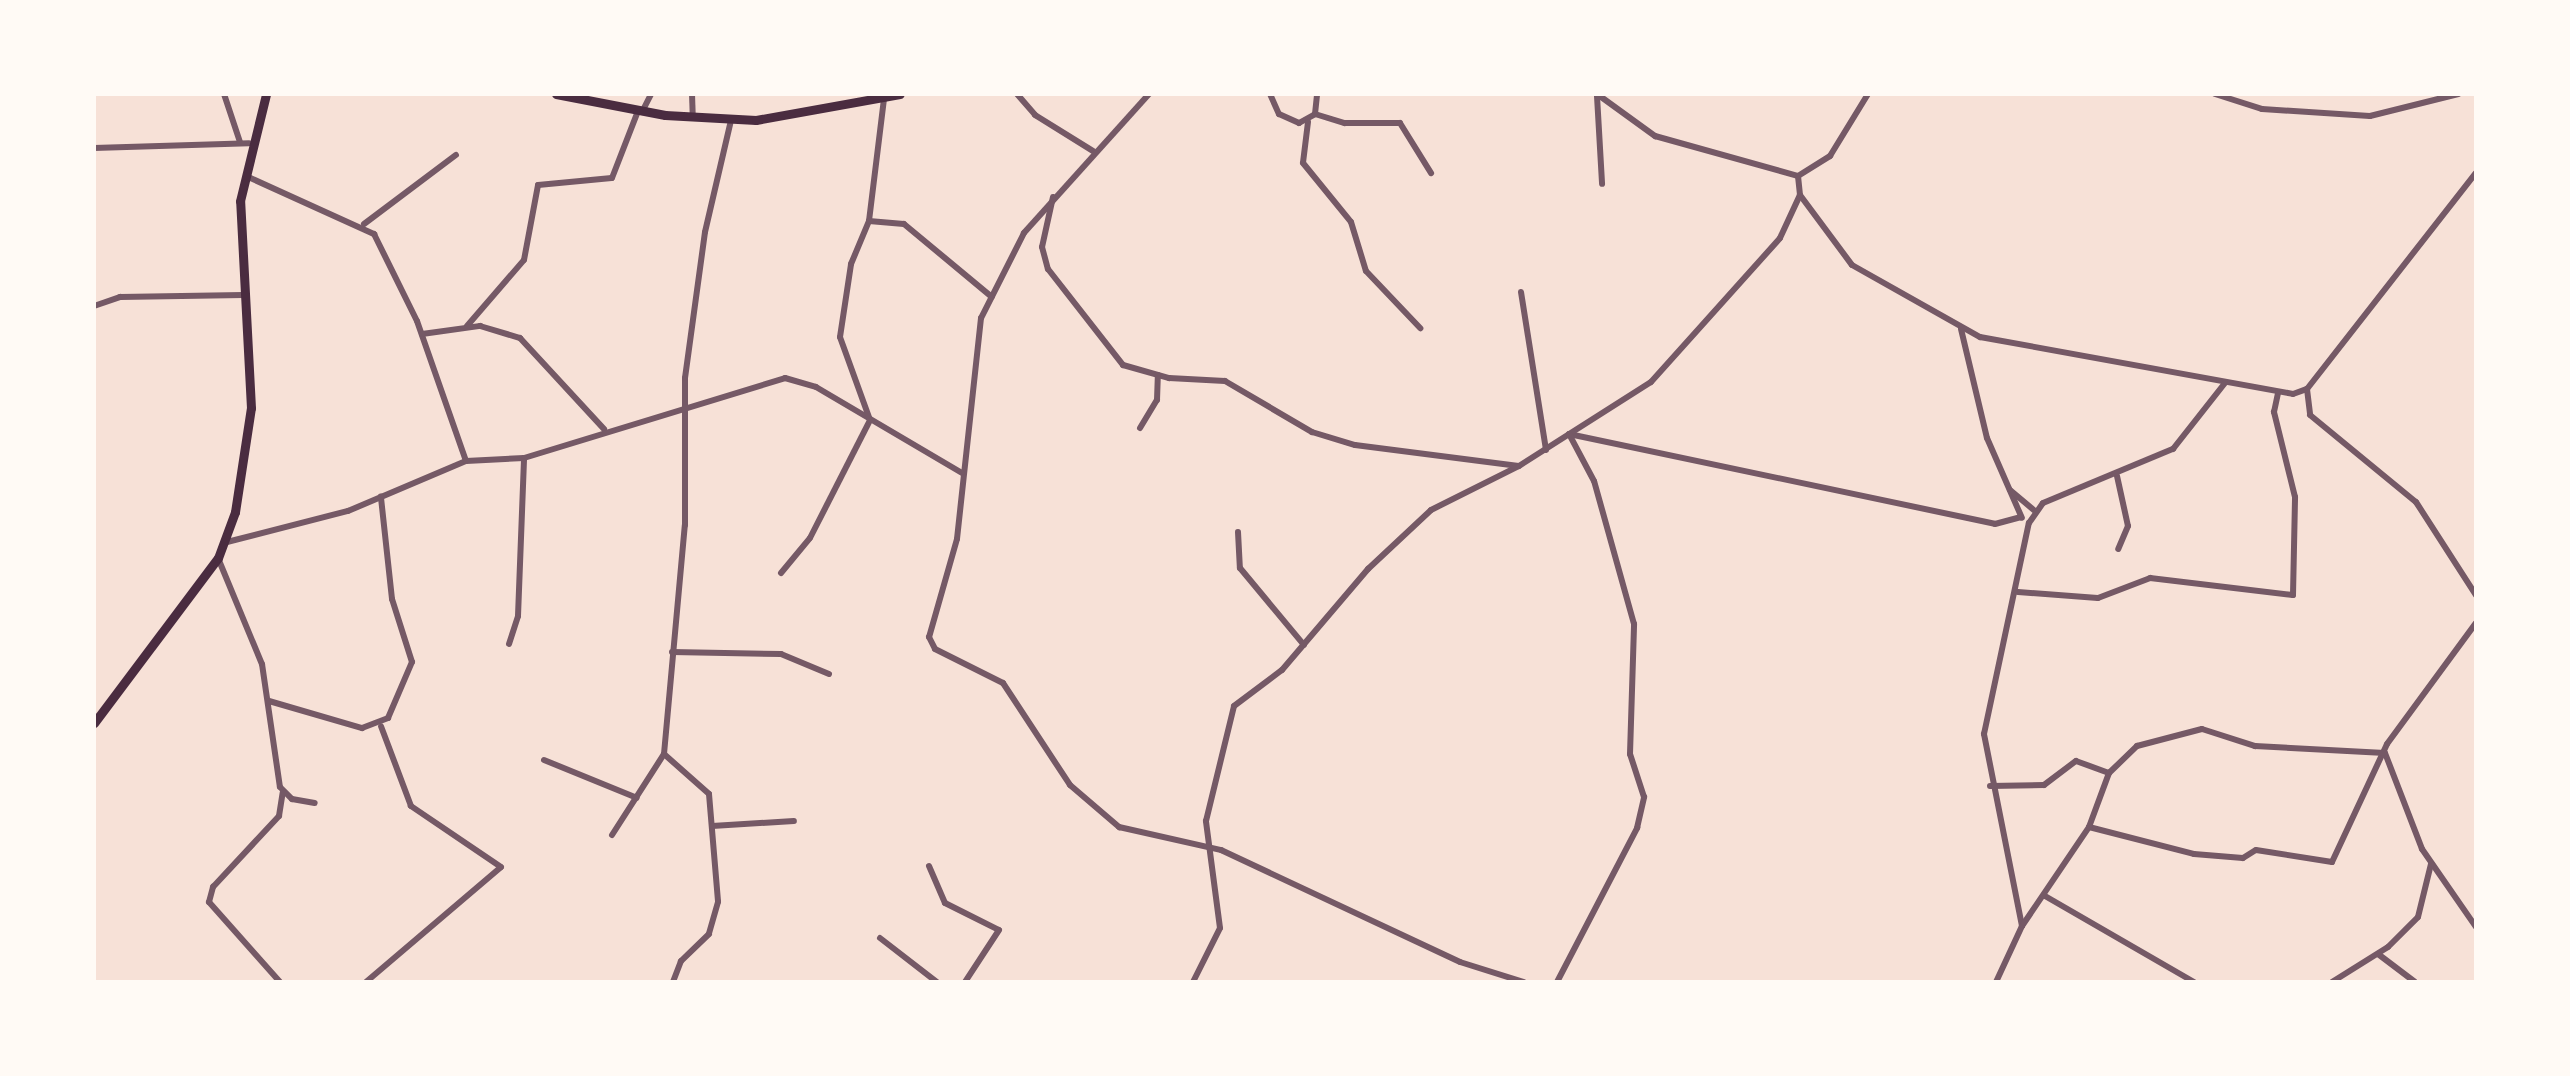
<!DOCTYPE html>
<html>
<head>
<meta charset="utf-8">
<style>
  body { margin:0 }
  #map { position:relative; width:2570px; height:1076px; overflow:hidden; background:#f7e1d7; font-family:Montserrat,sans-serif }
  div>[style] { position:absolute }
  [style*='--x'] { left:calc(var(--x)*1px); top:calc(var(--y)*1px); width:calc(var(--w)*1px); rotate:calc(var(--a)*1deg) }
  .minor>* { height:6px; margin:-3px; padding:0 3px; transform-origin:3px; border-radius:3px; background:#755966 }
  .primary>* { height:9px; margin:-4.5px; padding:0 4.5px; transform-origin:4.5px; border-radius:4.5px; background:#4a2c40 }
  span { translate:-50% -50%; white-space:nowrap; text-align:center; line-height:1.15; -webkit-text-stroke:6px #fffaf5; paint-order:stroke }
  .frame { position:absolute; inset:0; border:96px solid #fffaf5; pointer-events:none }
</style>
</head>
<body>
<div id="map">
  <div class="minor">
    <div style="--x:224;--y:94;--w:51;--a:71.6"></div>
    <div style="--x:692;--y:94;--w:24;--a:88"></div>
    <div style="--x:1017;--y:94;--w:28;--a:49"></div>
    <div style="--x:1035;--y:115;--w:68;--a:31.8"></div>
    <div style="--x:1149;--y:94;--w:187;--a:132"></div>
    <div style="--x:1024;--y:233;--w:95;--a:116.8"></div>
    <div style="--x:981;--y:318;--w:222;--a:96.2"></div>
    <div style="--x:957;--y:539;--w:102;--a:105.9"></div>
    <div style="--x:929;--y:637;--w:13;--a:63"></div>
    <div style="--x:935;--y:649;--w:76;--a:26.6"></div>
    <div style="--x:1003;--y:683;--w:122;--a:56.7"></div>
    <div style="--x:1070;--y:785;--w:65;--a:40.6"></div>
    <div style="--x:1119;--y:827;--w:105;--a:12.7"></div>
    <div style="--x:1221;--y:850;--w:264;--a:25.1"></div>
    <div style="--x:1460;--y:962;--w:67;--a:17.4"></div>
    <div style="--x:1270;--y:94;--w:22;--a:66"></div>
    <div style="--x:1279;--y:114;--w:22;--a:24"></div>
    <div style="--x:1299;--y:123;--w:18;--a:-29"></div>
    <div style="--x:1315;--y:114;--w:20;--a:-84"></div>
    <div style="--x:1597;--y:94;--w:72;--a:35.9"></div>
    <div style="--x:1655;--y:136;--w:148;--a:15.6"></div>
    <div style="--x:2215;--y:94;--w:49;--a:17.7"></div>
    <div style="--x:2262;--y:109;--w:108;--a:3.7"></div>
    <div style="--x:2370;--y:116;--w:91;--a:-14"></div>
    <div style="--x:1597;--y:96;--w:88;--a:86.7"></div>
    <div style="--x:642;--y:112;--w:20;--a:-63"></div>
    <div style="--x:1315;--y:114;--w:31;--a:17"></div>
    <div style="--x:1345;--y:123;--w:55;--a:0"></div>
    <div style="--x:1400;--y:123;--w:59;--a:58.2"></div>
    <div style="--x:1308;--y:122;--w:41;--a:97"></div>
    <div style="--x:1303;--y:163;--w:76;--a:50.9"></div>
    <div style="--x:1351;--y:222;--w:51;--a:73"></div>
    <div style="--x:1366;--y:271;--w:79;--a:46.5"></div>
    <div style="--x:94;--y:148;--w:155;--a:-1.8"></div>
    <div style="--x:246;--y:176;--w:141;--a:24.4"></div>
    <div style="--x:374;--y:234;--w:97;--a:63.7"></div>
    <div style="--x:417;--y:321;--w:148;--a:70.7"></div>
    <div style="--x:1800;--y:195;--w:87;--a:53.4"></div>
    <div style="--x:1852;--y:265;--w:147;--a:29.4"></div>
    <div style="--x:1980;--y:337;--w:318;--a:10.3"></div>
    <div style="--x:2293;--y:394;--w:15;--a:-20"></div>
    <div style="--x:2307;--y:389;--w:274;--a:-52"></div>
    <div style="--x:1053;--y:197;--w:51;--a:102.4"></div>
    <div style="--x:1042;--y:247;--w:23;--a:75"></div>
    <div style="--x:1048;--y:269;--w:122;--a:52"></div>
    <div style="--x:1123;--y:365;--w:48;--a:15.8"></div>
    <div style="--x:1169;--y:378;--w:56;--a:3.1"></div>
    <div style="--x:1225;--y:381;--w:101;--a:30.4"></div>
    <div style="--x:1312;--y:432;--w:45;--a:16.8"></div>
    <div style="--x:1355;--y:445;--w:165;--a:7.3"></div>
    <div style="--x:869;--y:221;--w:123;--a:-83"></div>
    <div style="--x:364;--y:224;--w:115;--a:-36.9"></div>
    <div style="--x:1521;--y:292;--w:160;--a:81"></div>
    <div style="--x:94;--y:306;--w:28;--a:-19"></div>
    <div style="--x:120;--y:297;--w:123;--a:-0.9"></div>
    <div style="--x:467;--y:326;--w:87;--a:-49.2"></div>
    <div style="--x:524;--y:260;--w:76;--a:-79.4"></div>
    <div style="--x:538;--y:185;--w:74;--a:-5.4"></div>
    <div style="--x:612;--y:178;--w:72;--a:-68.8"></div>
    <div style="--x:1961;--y:329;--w:112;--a:76.6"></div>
    <div style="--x:1987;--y:438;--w:87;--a:66.4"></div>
    <div style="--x:422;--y:334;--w:59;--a:-7.9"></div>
    <div style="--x:480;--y:326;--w:42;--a:16.7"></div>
    <div style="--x:520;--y:338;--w:124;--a:47.3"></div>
    <div style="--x:2307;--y:389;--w:26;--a:83"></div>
    <div style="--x:2310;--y:415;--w:137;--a:39.4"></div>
    <div style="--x:2416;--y:502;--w:111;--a:57.2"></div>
    <div style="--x:1140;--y:428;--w:33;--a:-59"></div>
    <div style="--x:1157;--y:400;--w:25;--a:-88"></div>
    <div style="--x:1569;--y:434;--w:435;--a:11.9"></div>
    <div style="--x:1995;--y:524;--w:27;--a:-15"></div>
    <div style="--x:2117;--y:476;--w:51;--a:77.6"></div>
    <div style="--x:2128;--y:526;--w:25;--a:113"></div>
    <div style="--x:2010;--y:490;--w:31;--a:40"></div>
    <div style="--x:1238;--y:532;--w:36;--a:87"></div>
    <div style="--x:1240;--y:568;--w:100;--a:50.3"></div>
    <div style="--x:227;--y:542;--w:125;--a:-14.4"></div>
    <div style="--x:348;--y:511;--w:128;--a:-23"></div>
    <div style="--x:466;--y:461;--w:58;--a:-3"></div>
    <div style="--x:524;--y:458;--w:273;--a:-17"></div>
    <div style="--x:785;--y:378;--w:32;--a:16"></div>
    <div style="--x:816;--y:387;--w:169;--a:30.5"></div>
    <div style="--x:218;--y:558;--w:115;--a:67.5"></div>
    <div style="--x:262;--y:664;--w:124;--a:81.7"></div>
    <div style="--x:280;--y:787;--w:17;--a:45"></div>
    <div style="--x:292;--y:799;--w:23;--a:10"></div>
    <div style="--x:781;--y:573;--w:45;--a:-50.4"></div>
    <div style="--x:810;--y:538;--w:132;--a:-63"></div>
    <div style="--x:870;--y:420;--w:88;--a:-109.9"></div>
    <div style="--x:840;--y:337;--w:74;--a:-81.4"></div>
    <div style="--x:851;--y:264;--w:47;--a:-67.3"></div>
    <div style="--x:869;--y:221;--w:35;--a:5"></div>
    <div style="--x:904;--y:224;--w:114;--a:39.7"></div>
    <div style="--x:2018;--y:592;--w:80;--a:4.3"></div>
    <div style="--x:2098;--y:598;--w:56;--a:-21"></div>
    <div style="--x:2150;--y:578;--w:144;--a:6.8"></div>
    <div style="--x:2293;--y:595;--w:98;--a:-88.8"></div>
    <div style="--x:2295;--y:497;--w:88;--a:-103.9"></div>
    <div style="--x:2274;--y:412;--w:19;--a:-78"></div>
    <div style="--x:509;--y:644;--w:29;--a:-72"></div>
    <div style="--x:518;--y:616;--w:158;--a:-87.8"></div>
    <div style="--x:672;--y:652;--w:109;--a:1.1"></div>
    <div style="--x:781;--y:654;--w:52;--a:22.6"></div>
    <div style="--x:269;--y:701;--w:97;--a:16.2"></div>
    <div style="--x:362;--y:728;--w:28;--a:-21"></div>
    <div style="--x:388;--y:718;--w:61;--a:-66.8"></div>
    <div style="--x:412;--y:662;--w:66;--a:-107.6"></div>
    <div style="--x:392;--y:599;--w:103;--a:-96.2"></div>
    <div style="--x:2385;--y:753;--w:103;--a:68.9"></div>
    <div style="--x:2422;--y:849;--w:95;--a:55.3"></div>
    <div style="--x:664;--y:754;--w:60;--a:41.6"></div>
    <div style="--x:709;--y:794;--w:108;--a:85.2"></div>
    <div style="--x:718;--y:902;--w:33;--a:106"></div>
    <div style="--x:709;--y:934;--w:39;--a:136"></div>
    <div style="--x:681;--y:961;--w:22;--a:111"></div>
    <div style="--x:544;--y:760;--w:100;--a:22.2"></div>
    <div style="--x:1990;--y:786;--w:54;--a:-1.1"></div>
    <div style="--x:2044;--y:785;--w:40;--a:-37"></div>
    <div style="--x:2076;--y:761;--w:35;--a:20"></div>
    <div style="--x:712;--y:826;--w:82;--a:-3.5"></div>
    <div style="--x:2089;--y:827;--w:108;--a:14.4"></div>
    <div style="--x:2194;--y:854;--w:49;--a:4.7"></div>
    <div style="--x:2243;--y:858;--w:15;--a:-32"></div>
    <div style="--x:2256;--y:850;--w:77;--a:9"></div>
    <div style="--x:2332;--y:862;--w:130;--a:-65"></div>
    <div style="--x:2387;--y:744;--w:150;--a:-53.7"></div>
    <div style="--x:612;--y:835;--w:96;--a:-57.3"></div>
    <div style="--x:664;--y:754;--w:230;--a:-84.8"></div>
    <div style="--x:685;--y:525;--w:147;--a:-90"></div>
    <div style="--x:685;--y:378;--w:147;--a:-82.2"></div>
    <div style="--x:705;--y:232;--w:115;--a:-76.9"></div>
    <div style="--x:929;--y:866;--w:40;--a:66.6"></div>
    <div style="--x:945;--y:903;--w:60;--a:26.6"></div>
    <div style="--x:999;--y:930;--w:62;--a:123.2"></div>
    <div style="--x:2045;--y:896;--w:172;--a:30"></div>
    <div style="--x:2022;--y:926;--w:196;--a:-101.2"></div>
    <div style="--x:1984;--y:734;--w:216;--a:-78"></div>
    <div style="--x:2029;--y:523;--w:24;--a:-55"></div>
    <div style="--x:2043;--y:503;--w:141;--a:-22.6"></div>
    <div style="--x:2173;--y:449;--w:84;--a:-51.8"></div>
    <div style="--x:880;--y:938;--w:72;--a:37.7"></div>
    <div style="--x:2378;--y:954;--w:46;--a:37.1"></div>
    <div style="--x:280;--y:982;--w:107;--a:-131.6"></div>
    <div style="--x:209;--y:902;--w:16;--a:-75"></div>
    <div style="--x:213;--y:887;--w:97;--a:-47.1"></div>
    <div style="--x:279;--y:816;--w:24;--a:-81"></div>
    <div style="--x:366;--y:982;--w:177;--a:-40.4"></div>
    <div style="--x:501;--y:867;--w:109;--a:-145.9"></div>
    <div style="--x:411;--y:806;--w:85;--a:-110.6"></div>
    <div style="--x:1193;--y:982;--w:60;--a:-63.4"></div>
    <div style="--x:1220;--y:928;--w:108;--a:-97.5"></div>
    <div style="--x:1206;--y:821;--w:118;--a:-76.3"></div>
    <div style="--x:1234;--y:706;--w:60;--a:-36.9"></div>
    <div style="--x:1282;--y:670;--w:133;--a:-49.6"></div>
    <div style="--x:1368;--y:569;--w:86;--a:-43.1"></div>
    <div style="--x:1431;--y:510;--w:98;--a:-26.6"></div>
    <div style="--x:1519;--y:466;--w:156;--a:-32.5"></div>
    <div style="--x:1651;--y:382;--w:193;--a:-48.1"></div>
    <div style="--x:1780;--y:238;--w:47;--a:-65.1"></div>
    <div style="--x:1800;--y:195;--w:19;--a:-96"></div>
    <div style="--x:1798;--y:176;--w:38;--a:-32"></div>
    <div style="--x:1830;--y:156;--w:73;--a:-58.5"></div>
    <div style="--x:1557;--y:982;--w:174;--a:-62.5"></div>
    <div style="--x:1637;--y:828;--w:32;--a:-77"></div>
    <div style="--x:1644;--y:797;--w:45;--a:-108"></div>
    <div style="--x:1630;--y:754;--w:130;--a:-88.2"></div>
    <div style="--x:1634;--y:624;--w:148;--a:-105.6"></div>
    <div style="--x:1594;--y:481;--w:53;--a:-118"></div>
    <div style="--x:1996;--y:982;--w:62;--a:-65.1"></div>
    <div style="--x:2022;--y:926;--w:120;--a:-55.9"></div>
    <div style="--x:2089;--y:827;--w:58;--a:-69.7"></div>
    <div style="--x:2109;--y:773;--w:39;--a:-44"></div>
    <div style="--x:2137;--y:746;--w:67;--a:-14.7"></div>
    <div style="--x:2202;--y:729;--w:56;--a:17.8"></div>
    <div style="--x:2255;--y:746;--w:130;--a:3.1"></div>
    <div style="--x:2332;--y:982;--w:66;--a:-32"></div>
    <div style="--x:2388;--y:947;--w:42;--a:-45"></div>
    <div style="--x:2418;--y:917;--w:55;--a:-76.2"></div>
  </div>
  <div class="primary">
    <div style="--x:556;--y:94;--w:111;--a:10.9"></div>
    <div style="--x:665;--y:115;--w:91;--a:3.1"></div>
    <div style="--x:756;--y:120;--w:146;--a:-10.2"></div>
    <div style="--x:94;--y:723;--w:206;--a:-53.1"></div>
    <div style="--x:218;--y:558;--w:49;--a:-69.7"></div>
    <div style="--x:235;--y:512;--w:105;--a:-81.3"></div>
    <div style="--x:251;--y:408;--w:207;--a:-93"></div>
    <div style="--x:240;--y:201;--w:110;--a:-76.3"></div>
  </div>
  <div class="frame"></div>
</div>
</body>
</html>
